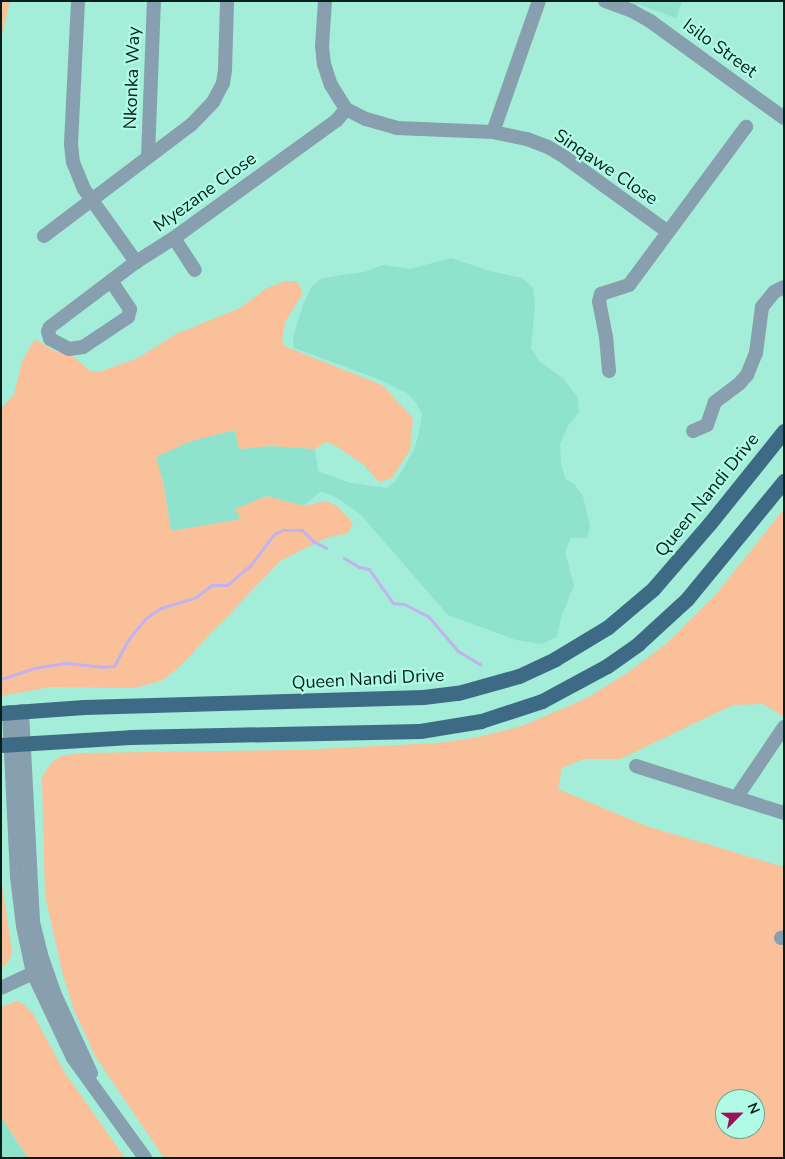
<!DOCTYPE html>
<html>
<head>
<meta charset="utf-8">
<style>
  body { margin:0 }
  #map { position:relative; width:785px; height:1159px; overflow:hidden; background:#a4edd9; font-family:"Nunito Sans",sans-serif }
  div>[style] { position:absolute }
  [style*='--x'] { left:calc(var(--x)*1px); top:calc(var(--y)*1px); width:calc(var(--w)*1px); rotate:calc(var(--a)*1deg) }
  .built>* { inset:0; background:#8fe2cc }
  .green>* { inset:0; background:#fac099 }
  .stream>* { height:3px; margin:-1.5px; padding:0 1.5px; transform-origin:1.5px; border-radius:1.5px; background:#c1b2f0 }
  .minor>* { height:14px; margin:-7px; padding:0 7px; transform-origin:7px; border-radius:7px; background:#879fae }
  .major>* { height:15px; margin:-7.5px; padding:0 7.5px; transform-origin:7.5px; border-radius:7.5px; background:#3d6b86 }
  span { translate:-50% -50%; white-space:nowrap; text-align:center; line-height:1.15; -webkit-text-stroke:4.5px #b1fbe6; paint-order:stroke }
  .street-label { font-size:18px; color:#02211a }
  .frame { position:absolute; inset:0; border:2px solid #02211a; pointer-events:none }
  .north { position:absolute; left:715px; top:1089px; width:50px; height:50px; box-sizing:border-box; background:#b1fbe6; border:1px solid #6ba494; border-radius:50%; rotate:67deg; font-size:14px; font-weight:700; line-height:20px; text-align:center; color:#02211a }
  .north::after { content:''; display:block; margin:auto; width:18px; height:22px; background:#9d0f5c; clip-path:polygon(50% 0,100% 100%,50% 72%,0 100%) }
</style>
</head>
<body>
<div id="map">
  <div class="built">
    <div style="clip-path:polygon(629px 1px,682px 1px,676px 18px)"></div>
    <div style="clip-path:polygon(451px 258px,490px 271px,522px 278px,533px 288px,535px 305px,531px 348px,540px 362px,564px 379px,578px 398px,579px 413px,569px 424px,560px 444px,561px 464px,566px 480px,574px 484px,583px 496px,590px 526px,587px 538px,571px 538px,565px 552px,574px 586px,561px 617px,557px 637px,542px 644px,516px 640px,448px 615px,361px 515px,339px 499px,321px 491px,303px 506px,267px 496px,235px 509px,241px 519px,171px 531px,163px 481px,155px 457px,191px 441px,235px 430px,239px 449px,271px 446px,315px 449px,318px 471px,328px 475px,351px 483px,387px 488px,396px 481px,414px 450px,419px 433px,422px 414px,416px 403px,407px 393px,378px 379px,294px 348px,293px 337px,303px 305px,312px 286px,322px 278px,364px 272px,383px 265px,410px 269px)"></div>
    <div style="clip-path:polygon(1px 1117px,28px 1158px,1px 1158px)"></div>
  </div>
  <div class="green">
    <div style="clip-path:polygon(1px 1px,10px 1px,1px 39px)"></div>
    <div style="clip-path:polygon(286px 281px,297px 281px,303px 293px,286px 320px,282px 338px,284px 346px,382px 385px,413px 418px,410px 450px,392px 478px,379px 482px,363px 464px,336px 446px,325px 442px,315px 449px,271px 446px,239px 449px,235px 430px,191px 441px,156px 457px,163px 481px,171px 531px,241px 519px,235px 509px,267px 496px,303px 506px,326px 501px,337px 506px,353px 523px,348px 533px,326px 538px,280px 561px,178px 668px,163px 680px,135px 688px,51px 687px,1px 696px,1px 408px,14px 395px,22px 361px,35px 339px,56px 352px,64px 352px,74px 357px,90px 371px,99px 372px,138px 358px,176px 334px,240px 308px,267px 288px)"></div>
    <div style="clip-path:polygon(evenodd,784px 509px,784px 717px,763px 704px,733px 705px,620px 759px,584px 759px,562px 768px,558px 789px,646px 826px,784px 867px,784px 1158px,164px 1158px,95px 1056px,74px 1010px,63px 975px,45px 895px,42px 777px,52px 762px,61px 756px,82px 753px,298px 750px,438px 743px,478px 737px,522px 726px,587px 698px,627px 673px,666px 644px,717px 593px,784px 509px,725px 1099px,755px 1099px,755px 1129px,725px 1129px,725px 1099px)"></div>
    <div style="clip-path:polygon(1px 823px,2px 885px,12px 951px,9px 961px,1px 968px)"></div>
    <div style="clip-path:polygon(17px 1001px,25px 1005px,33px 1014px,65px 1073px,125px 1158px,28px 1158px,1px 1117px,1px 1007px)"></div>
  </div>
  <div class="stream">
    <div style="--x:344;--y:558;--w:17;--a:31"></div>
    <div style="--x:359;--y:567;--w:10;--a:11"></div>
    <div style="--x:369;--y:569;--w:42;--a:54.8"></div>
    <div style="--x:393;--y:603;--w:11;--a:5"></div>
    <div style="--x:404;--y:604;--w:27;--a:27"></div>
    <div style="--x:428;--y:616;--w:46;--a:49.4"></div>
    <div style="--x:458;--y:651;--w:26;--a:31"></div>
    <div style="--x:1;--y:679;--w:35;--a:-18"></div>
    <div style="--x:34;--y:668;--w:32;--a:-9"></div>
    <div style="--x:66;--y:663;--w:36;--a:6"></div>
    <div style="--x:102;--y:667;--w:12;--a:-5"></div>
    <div style="--x:114;--y:666;--w:30;--a:-62"></div>
    <div style="--x:128;--y:640;--w:28;--a:-51"></div>
    <div style="--x:146;--y:618;--w:18;--a:-34"></div>
    <div style="--x:161;--y:608;--w:37;--a:-17"></div>
    <div style="--x:196;--y:597;--w:20;--a:-37"></div>
    <div style="--x:212;--y:585;--w:15;--a:0"></div>
    <div style="--x:227;--y:585;--w:30;--a:-40"></div>
    <div style="--x:250;--y:566;--w:40;--a:-53"></div>
    <div style="--x:274;--y:534;--w:10;--a:-24"></div>
    <div style="--x:283;--y:530;--w:19;--a:0"></div>
    <div style="--x:302;--y:530;--w:16;--a:45"></div>
    <div style="--x:313;--y:541;--w:15;--a:28"></div>
  </div>
  <div class="minor">
    <div style="--x:78;--y:1;--w:143;--a:92.8"></div>
    <div style="--x:71;--y:144;--w:18;--a:84"></div>
    <div style="--x:73;--y:162;--w:29;--a:68"></div>
    <div style="--x:84;--y:189;--w:90;--a:54.5"></div>
    <div style="--x:325;--y:1;--w:45;--a:93.8"></div>
    <div style="--x:322;--y:46;--w:18;--a:84"></div>
    <div style="--x:324;--y:64;--w:22;--a:72"></div>
    <div style="--x:331;--y:85;--w:28;--a:58"></div>
    <div style="--x:346;--y:109;--w:22;--a:27"></div>
    <div style="--x:366;--y:119;--w:32;--a:16"></div>
    <div style="--x:397;--y:128;--w:96;--a:2.4"></div>
    <div style="--x:493;--y:132;--w:35;--a:12"></div>
    <div style="--x:527;--y:139;--w:22;--a:21"></div>
    <div style="--x:548;--y:147;--w:21;--a:31"></div>
    <div style="--x:566;--y:158;--w:125;--a:35.9"></div>
    <div style="--x:605;--y:1;--w:29;--a:20"></div>
    <div style="--x:632;--y:11;--w:21;--a:29"></div>
    <div style="--x:650;--y:21;--w:165;--a:35.9"></div>
    <div style="--x:493;--y:132;--w:139;--a:-70.7"></div>
    <div style="--x:148;--y:156;--w:155;--a:-87.8"></div>
    <div style="--x:44;--y:236;--w:184;--a:-37.1"></div>
    <div style="--x:191;--y:125;--w:32;--a:-46"></div>
    <div style="--x:213;--y:102;--w:21;--a:-62"></div>
    <div style="--x:223;--y:83;--w:13;--a:-81"></div>
    <div style="--x:225;--y:70;--w:69;--a:-88.3"></div>
    <div style="--x:174;--y:238;--w:38;--a:57"></div>
    <div style="--x:111;--y:281;--w:34;--a:56"></div>
    <div style="--x:130;--y:309;--w:8;--a:104"></div>
    <div style="--x:128;--y:317;--w:54;--a:146.3"></div>
    <div style="--x:83;--y:347;--w:14;--a:172"></div>
    <div style="--x:69;--y:349;--w:21;--a:-152"></div>
    <div style="--x:50;--y:339;--w:8;--a:-104"></div>
    <div style="--x:48;--y:331;--w:4;--a:-63"></div>
    <div style="--x:50;--y:327;--w:108;--a:-37.1"></div>
    <div style="--x:136;--y:262;--w:45;--a:-32.3"></div>
    <div style="--x:174;--y:238;--w:201;--a:-35.9"></div>
    <div style="--x:337;--y:120;--w:14;--a:-51"></div>
    <div style="--x:609;--y:371;--w:34;--a:-95"></div>
    <div style="--x:606;--y:337;--w:36;--a:-101"></div>
    <div style="--x:599;--y:302;--w:8;--a:-76"></div>
    <div style="--x:601;--y:294;--w:29;--a:-18"></div>
    <div style="--x:629;--y:285;--w:197;--a:-53.5"></div>
    <div style="--x:693;--y:431;--w:15;--a:-23"></div>
    <div style="--x:707;--y:425;--w:24;--a:-71"></div>
    <div style="--x:715;--y:402;--w:31;--a:-37"></div>
    <div style="--x:740;--y:383;--w:11;--a:-49"></div>
    <div style="--x:747;--y:375;--w:24;--a:-68"></div>
    <div style="--x:756;--y:353;--w:46;--a:-82.6"></div>
    <div style="--x:762;--y:307;--w:19;--a:-51"></div>
    <div style="--x:774;--y:292;--w:11;--a:-27"></div>
    <div style="--x:22;--y:711;--w:211;--a:87"></div>
    <div style="--x:33;--y:922;--w:34;--a:76"></div>
    <div style="--x:41;--y:955;--w:42;--a:70.7"></div>
    <div style="--x:55;--y:995;--w:86;--a:65.2"></div>
    <div style="--x:9;--y:712;--w:165;--a:87.2"></div>
    <div style="--x:17;--y:877;--w:49;--a:83"></div>
    <div style="--x:23;--y:926;--w:48;--a:78"></div>
    <div style="--x:33;--y:973;--w:94;--a:64.8"></div>
    <div style="--x:73;--y:1058;--w:123;--a:54.2"></div>
    <div style="--x:636;--y:766;--w:155;--a:17.6"></div>
    <div style="--x:736;--y:798;--w:86;--a:-55.9"></div>
    <div style="--x:781;--y:938;--w:3;--a:-18"></div>
    <div style="--x:1;--y:988;--w:35;--a:-25"></div>
    <div style="--x:33;--y:973;--w:8;--a:-7"></div>
  </div>
  <div class="major">
    <div style="--x:1;--y:713;--w:83;--a:-4.1"></div>
    <div style="--x:84;--y:707;--w:339;--a:-1.7"></div>
    <div style="--x:423;--y:697;--w:35;--a:-7"></div>
    <div style="--x:458;--y:693;--w:63;--a:-15.6"></div>
    <div style="--x:519;--y:676;--w:40;--a:-25"></div>
    <div style="--x:555;--y:659;--w:62;--a:-31.1"></div>
    <div style="--x:608;--y:627;--w:59;--a:-40.2"></div>
    <div style="--x:653;--y:589;--w:87;--a:-49.2"></div>
    <div style="--x:710;--y:523;--w:118;--a:-51.2"></div>
    <div style="--x:1;--y:745;--w:129;--a:-3.5"></div>
    <div style="--x:130;--y:737;--w:290;--a:-1.2"></div>
    <div style="--x:420;--y:731;--w:62;--a:-9.3"></div>
    <div style="--x:481;--y:721;--w:64;--a:-18.2"></div>
    <div style="--x:542;--y:701;--w:74;--a:-28.3"></div>
    <div style="--x:607;--y:666;--w:38;--a:-35"></div>
    <div style="--x:638;--y:644;--w:67;--a:-42.6"></div>
    <div style="--x:687;--y:599;--w:153;--a:-50.6"></div>
  </div>
  <div class="street-label">
    <span style="left:720px;top:48px;rotate:36deg">Isilo Street</span>
    <span style="left:132px;top:78px;rotate:-88deg">Nkonka Way</span>
    <span style="left:606px;top:167px;rotate:34deg">Sinqawe Close</span>
    <span style="left:205px;top:192px;rotate:-36deg">Myezane Close</span>
    <span style="left:707px;top:495px;rotate:-51deg">Queen Nandi Drive</span>
    <span style="left:368px;top:679px;rotate:-3deg">Queen Nandi Drive</span>
  </div>
  <div class="frame"></div>
  <div class="north">N</div>
</div>
</body>
</html>
